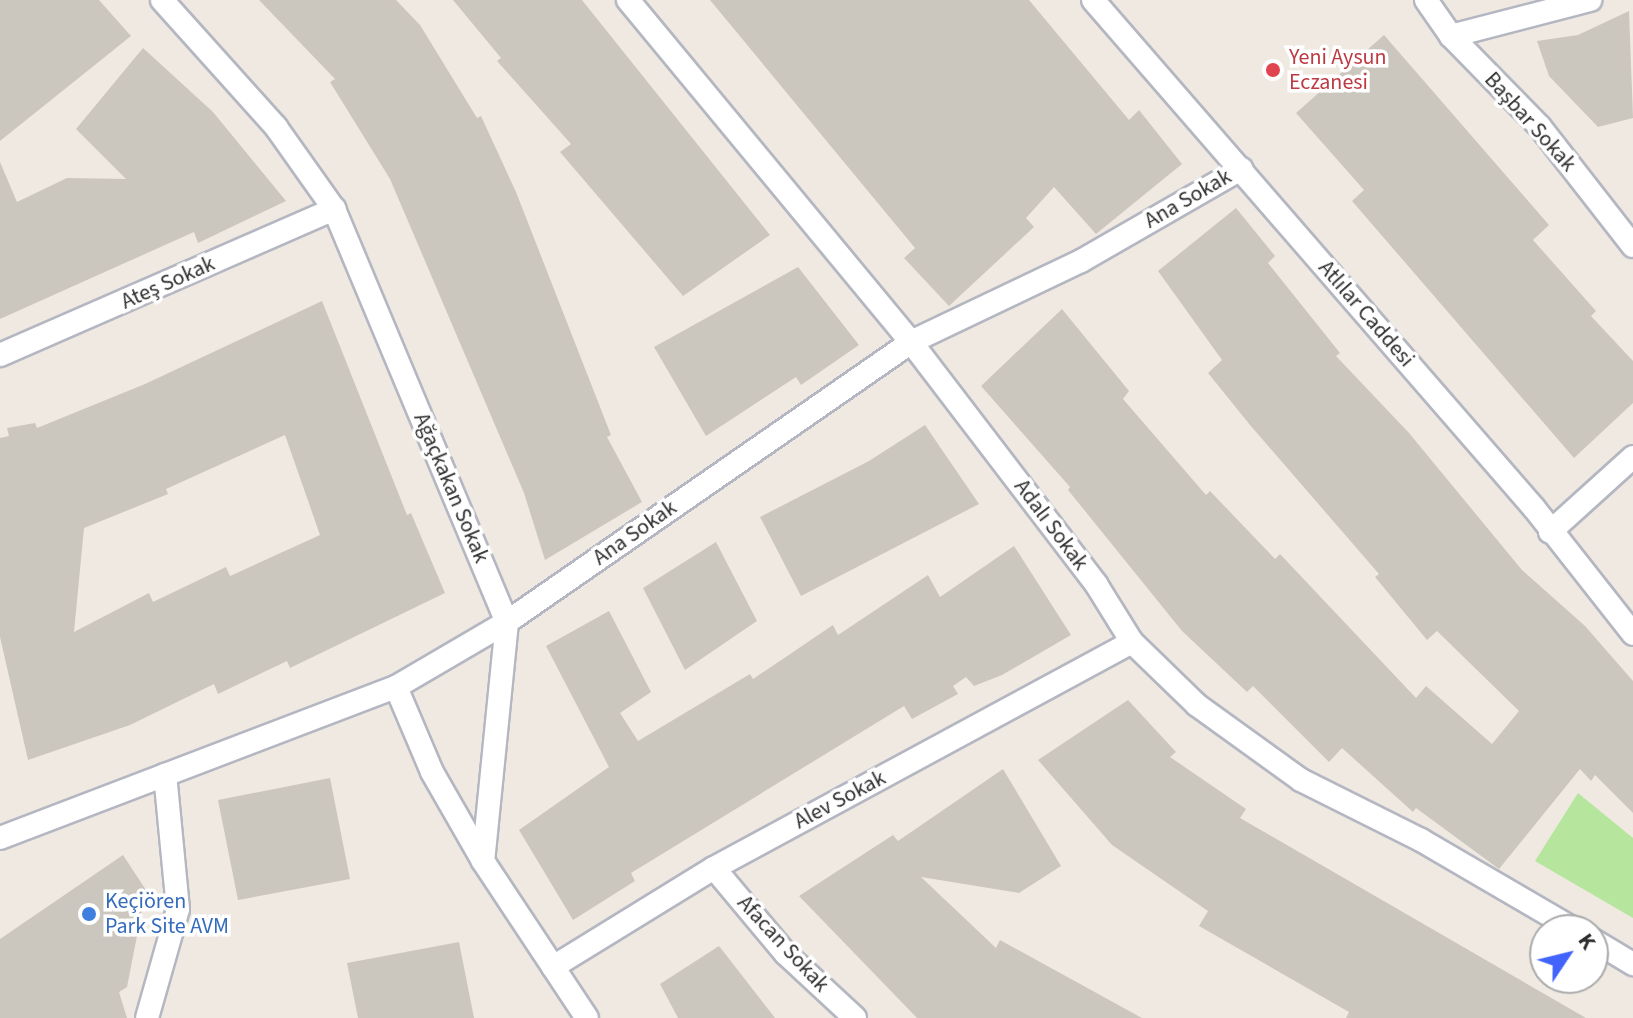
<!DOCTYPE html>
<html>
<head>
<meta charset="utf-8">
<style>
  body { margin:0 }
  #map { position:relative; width:1633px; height:1018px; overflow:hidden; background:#efe9e1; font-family:"Source Sans 3",sans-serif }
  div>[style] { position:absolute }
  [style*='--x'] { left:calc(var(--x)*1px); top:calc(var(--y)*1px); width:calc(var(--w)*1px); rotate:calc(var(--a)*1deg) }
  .green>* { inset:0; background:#b6e59e }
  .building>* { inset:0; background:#cbc7bf }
  .roads { filter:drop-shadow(2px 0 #b4b7c1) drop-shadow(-2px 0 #b4b7c1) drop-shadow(0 2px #b4b7c1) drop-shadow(0 -2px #b4b7c1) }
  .minor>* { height:22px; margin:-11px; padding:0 11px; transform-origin:11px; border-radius:11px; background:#fff }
  .dots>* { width:22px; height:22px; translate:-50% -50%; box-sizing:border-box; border:4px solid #fff; border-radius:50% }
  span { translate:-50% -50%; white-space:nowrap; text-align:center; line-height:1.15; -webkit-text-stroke:7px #fff; paint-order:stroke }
  .health-label { font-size:22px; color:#be3a42 }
  .left { translate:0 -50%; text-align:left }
  .street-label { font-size:22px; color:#2e2e2e }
  .shop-label { font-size:22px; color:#366cbe }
  .north { position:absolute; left:1529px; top:914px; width:80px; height:80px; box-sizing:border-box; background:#fff; border:2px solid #ababab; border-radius:50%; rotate:55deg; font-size:22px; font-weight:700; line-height:32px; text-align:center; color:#2e2e2e }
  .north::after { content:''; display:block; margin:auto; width:28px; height:36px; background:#4264fb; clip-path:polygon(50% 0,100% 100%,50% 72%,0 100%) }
</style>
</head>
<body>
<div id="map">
  <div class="green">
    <div style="clip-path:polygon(1578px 793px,1633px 838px,1633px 918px,1535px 861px)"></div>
  </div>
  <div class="building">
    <div style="clip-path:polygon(0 0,99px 0,131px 36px,0 141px)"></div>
    <div style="clip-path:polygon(259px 0,396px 0,420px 25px,477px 118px,481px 116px,516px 192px,611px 435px,607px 437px,642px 502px,545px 560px,524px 493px,390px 179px,330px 82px,335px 79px)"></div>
    <div style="clip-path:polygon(453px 0,582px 0,770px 235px,683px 296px,560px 152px,571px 144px,497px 61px,501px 58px)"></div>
    <div style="clip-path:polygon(710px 0,1029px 0,1129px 120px,1139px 110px,1182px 164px,1096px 234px,1054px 187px,1026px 218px,1034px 227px,949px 306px,904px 258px,915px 248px)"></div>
    <div style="clip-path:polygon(1629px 11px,1633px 118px,1598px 127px,1549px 76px,1537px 41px,1578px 35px)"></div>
    <div style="clip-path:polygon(1384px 35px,1549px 225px,1533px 240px,1596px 311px,1591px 316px,1633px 361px,1633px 403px,1574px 458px,1352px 201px,1364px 190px,1296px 113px)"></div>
    <div style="clip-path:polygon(143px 48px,213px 112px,286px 201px,198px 243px,194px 232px,0 319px,0 162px,17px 202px,67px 178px,126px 179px,76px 129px)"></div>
    <div style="clip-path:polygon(1236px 208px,1275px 256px,1268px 263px,1340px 353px,1336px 356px,1409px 433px,1522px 570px,1585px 626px,1633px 681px,1633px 813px,1595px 775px,1591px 781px,1580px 769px,1499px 869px,1416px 808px,1413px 812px,1342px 748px,1329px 762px,1253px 686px,1247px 692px,1182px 631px,1068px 490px,1070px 487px,981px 386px,1062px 309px,1129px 391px,1123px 399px,1206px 495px,1210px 491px,1275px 559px,1280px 554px,1416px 698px,1426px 686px,1492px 744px,1519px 711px,1437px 631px,1427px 640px,1375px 577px,1379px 574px,1250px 425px,1208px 373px,1222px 360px,1158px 271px)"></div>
    <div style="clip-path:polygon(798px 267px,859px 345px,801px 385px,796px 377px,706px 436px,654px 347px)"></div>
    <div style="clip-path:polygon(evenodd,322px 301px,407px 515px,411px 513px,445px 593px,290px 668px,287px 661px,218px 694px,214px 684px,130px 725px,28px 760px,0 637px,0 438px,9px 436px,7px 428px,35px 423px,37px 428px,145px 384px,322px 301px,285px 435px,320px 535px,230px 576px,226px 567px,153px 602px,149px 593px,74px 632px,84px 528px,168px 494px,166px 489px,285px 435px)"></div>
    <div style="clip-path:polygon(925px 425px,979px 504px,801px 596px,760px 517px,869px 461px)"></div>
    <div style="clip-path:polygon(716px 542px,757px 621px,685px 670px,643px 588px)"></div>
    <div style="clip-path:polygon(1014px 546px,1071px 635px,1002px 675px,974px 686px,966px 677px,953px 686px,958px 694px,912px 719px,904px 706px,631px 873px,635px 881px,573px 920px,519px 830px,609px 767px,546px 646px,609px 611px,651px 692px,620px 713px,638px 741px,750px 674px,753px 679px,833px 625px,838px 635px,928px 575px,940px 597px)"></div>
    <div style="clip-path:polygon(1128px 700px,1176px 752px,1170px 757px,1246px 809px,1240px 818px,1586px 1018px,1346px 1018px,1349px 1012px,1199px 926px,1208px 911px,1112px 845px,1038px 760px)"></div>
    <div style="clip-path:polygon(1003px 769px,1061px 866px,1019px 893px,921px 877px,996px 948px,1000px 940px,1142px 1018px,917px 1018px,799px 896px,893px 835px,898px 841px)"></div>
    <div style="clip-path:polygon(330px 778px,350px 879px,238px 900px,218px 800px)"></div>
    <div style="clip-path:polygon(123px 855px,146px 890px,127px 987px,119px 992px,127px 1018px,0 1018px,0 939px)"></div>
    <div style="clip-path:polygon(459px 942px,474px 1018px,358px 1018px,347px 963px)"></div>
    <div style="clip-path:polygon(719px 946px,775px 1018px,678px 1018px,660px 984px)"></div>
  </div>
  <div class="roads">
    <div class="minor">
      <div style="--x:162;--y:0;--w:171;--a:48.1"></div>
      <div style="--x:276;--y:127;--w:100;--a:54.7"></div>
      <div style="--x:334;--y:209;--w:448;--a:67.3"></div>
      <div style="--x:507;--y:622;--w:240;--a:95.7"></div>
      <div style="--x:483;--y:861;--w:188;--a:56.5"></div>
      <div style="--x:628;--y:0;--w:444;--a:50.4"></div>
      <div style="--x:911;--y:342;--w:305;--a:52.6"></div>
      <div style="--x:1096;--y:584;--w:68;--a:58.2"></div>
      <div style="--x:1132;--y:642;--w:91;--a:44.1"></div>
      <div style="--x:1197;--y:705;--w:128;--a:35.8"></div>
      <div style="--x:1301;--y:780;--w:134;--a:26.6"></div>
      <div style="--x:1421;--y:840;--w:178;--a:30.3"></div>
      <div style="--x:1093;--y:0;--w:673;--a:49.04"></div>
      <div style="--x:1534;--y:508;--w:160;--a:51.8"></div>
      <div style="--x:1426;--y:0;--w:44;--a:55.2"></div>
      <div style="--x:1451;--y:36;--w:127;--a:45.6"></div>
      <div style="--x:1540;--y:127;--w:151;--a:52"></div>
      <div style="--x:1451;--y:36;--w:144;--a:-14.5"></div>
      <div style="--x:0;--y:355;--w:365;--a:-23.6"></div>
      <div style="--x:1550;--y:532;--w:112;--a:-42.1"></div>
      <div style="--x:396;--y:687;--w:92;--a:67"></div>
      <div style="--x:432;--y:772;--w:103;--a:60.2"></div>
      <div style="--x:0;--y:838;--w:424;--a:-20.9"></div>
      <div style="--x:396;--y:687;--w:129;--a:-30.4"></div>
      <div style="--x:507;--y:622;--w:492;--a:-34.7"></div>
      <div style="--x:911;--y:342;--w:188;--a:-25.5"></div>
      <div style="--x:1081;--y:261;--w:185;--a:-29.9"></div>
      <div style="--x:714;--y:868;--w:112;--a:50.1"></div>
      <div style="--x:786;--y:954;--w:94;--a:42.8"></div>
      <div style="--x:1593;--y:940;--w:47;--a:31"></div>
      <div style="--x:553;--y:967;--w:189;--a:-31.6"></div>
      <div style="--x:714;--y:868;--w:475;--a:-28.4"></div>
      <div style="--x:147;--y:1018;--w:113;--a:-74.1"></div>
      <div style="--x:178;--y:909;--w:135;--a:-95.5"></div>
    </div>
  </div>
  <div class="dots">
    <div style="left:1273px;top:70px;background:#e0444e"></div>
    <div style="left:89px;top:914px;background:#3f7fe0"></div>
  </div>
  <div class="health-label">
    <span class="left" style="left:1289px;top:70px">Yeni Aysun<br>Eczanesi</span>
  </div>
  <div class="street-label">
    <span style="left:1530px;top:122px;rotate:48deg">Başbar Sokak</span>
    <span style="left:1188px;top:199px;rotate:-30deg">Ana Sokak</span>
    <span style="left:168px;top:283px;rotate:-24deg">Ateş Sokak</span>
    <span style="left:1366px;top:314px;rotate:49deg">Atlılar Caddesi</span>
    <span style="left:451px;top:488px;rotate:67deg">Ağaçkakan Sokak</span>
    <span style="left:1051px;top:525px;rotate:53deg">Adalı Sokak</span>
    <span style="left:635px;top:533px;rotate:-35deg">Ana Sokak</span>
    <span style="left:840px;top:800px;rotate:-28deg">Alev Sokak</span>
    <span style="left:783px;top:944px;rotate:47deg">Afacan Sokak</span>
  </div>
  <div class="shop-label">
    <span class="left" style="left:105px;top:914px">Keçiören<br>Park Site AVM</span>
  </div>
  <div class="north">K</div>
</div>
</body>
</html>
